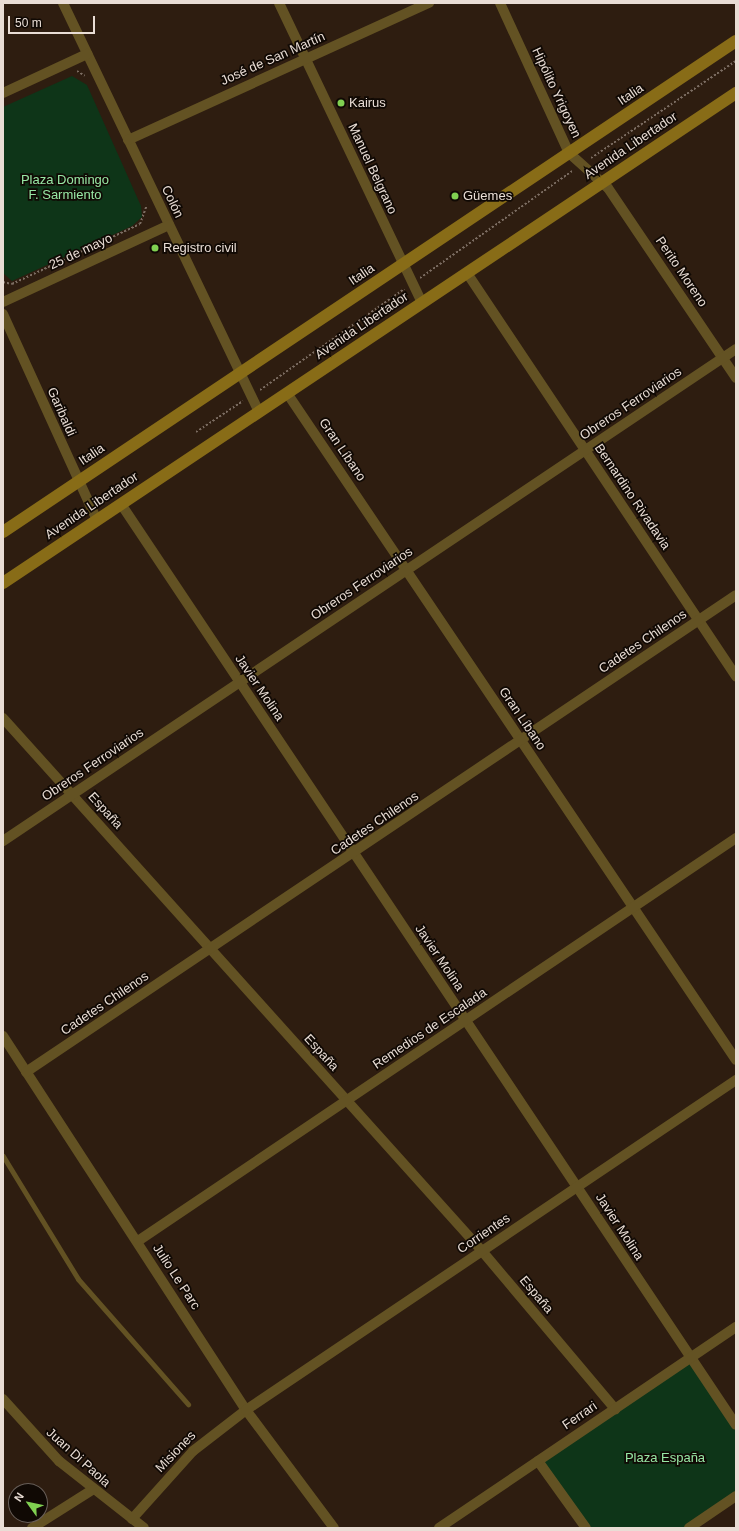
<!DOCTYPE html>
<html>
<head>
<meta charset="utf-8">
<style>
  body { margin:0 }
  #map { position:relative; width:739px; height:1531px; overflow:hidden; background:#2e1d10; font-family:Helvetica,sans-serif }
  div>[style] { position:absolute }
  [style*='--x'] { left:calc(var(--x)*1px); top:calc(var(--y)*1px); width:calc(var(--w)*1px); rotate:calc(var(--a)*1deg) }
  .green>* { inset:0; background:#0e3518 }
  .path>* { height:2px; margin-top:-1px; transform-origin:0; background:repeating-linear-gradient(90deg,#7c6d62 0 2px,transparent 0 4px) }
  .lane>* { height:5px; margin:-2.5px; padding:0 2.5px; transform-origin:2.5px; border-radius:2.5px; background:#635223 }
  .street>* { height:10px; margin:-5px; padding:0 5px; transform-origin:5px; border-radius:5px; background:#635223 }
  .secondary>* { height:12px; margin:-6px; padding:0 6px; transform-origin:6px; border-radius:6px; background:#886c17 }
  .dots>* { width:11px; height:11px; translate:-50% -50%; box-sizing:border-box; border:2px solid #100904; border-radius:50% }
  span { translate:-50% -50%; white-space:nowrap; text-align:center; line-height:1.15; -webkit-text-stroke:3.5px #100904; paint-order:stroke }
  .street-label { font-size:13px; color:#e9ddd5 }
  .poi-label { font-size:13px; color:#e9ddd5 }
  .left { translate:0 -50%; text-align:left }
  .park-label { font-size:13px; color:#97e7a4 }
  .frame { position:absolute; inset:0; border:4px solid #e9ddd5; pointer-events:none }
  .north { position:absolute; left:8px; top:1483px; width:40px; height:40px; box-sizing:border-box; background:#100904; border:1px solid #675e58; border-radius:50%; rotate:303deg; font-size:11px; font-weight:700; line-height:16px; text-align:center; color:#e9ddd5 }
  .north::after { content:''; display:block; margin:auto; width:14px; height:18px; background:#80d051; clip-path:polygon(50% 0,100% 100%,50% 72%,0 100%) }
  .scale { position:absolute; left:8px; top:16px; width:87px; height:18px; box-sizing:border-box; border:2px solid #e9ddd5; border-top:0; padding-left:5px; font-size:12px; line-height:14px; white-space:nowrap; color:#e9ddd5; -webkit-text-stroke:3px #100904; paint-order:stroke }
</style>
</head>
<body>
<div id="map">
  <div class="green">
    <div style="clip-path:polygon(72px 76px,87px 85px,141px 206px,142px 217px,132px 226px,12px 281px,3px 273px,3px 107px)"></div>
    <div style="clip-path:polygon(689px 1358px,736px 1425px,736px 1496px,689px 1528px,586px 1528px,538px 1461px)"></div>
  </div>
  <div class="path">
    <div style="--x:77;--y:71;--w:9;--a:32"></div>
    <div style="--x:591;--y:158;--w:174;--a:-33.8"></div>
    <div style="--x:420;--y:278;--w:186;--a:-35.1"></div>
    <div style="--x:3;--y:282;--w:9;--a:13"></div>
    <div style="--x:12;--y:284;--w:141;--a:-25.1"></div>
    <div style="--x:140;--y:224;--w:20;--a:-70"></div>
    <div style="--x:260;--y:390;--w:176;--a:-35"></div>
    <div style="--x:196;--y:432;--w:56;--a:-33.4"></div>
  </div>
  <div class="lane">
    <div style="--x:3;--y:1156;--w:144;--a:58.6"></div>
    <div style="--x:78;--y:1279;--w:167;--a:48.7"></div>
  </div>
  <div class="street">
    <div style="--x:63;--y:3;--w:454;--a:64.4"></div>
    <div style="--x:279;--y:3;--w:332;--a:64.5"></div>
    <div style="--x:500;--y:3;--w:165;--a:65.3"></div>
    <div style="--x:569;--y:153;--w:52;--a:41.9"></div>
    <div style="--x:608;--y:188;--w:229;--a:56"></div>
    <div style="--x:3;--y:93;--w:93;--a:-24.9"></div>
    <div style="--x:128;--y:140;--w:331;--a:-24.5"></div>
    <div style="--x:467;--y:273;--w:485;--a:56.3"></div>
    <div style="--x:3;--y:302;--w:183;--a:-24.9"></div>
    <div style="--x:3;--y:314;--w:226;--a:65.5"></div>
    <div style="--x:287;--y:393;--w:804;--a:56.05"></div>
    <div style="--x:121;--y:504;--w:1107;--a:56.27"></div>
    <div style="--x:3;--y:718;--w:717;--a:48.05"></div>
    <div style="--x:482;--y:1251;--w:207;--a:49.9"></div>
    <div style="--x:3;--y:841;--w:883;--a:-33.87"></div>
    <div style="--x:3;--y:1036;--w:446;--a:57"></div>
    <div style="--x:246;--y:1410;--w:147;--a:53.3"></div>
    <div style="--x:26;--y:1072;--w:855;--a:-33.89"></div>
    <div style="--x:138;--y:1241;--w:721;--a:-33.98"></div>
    <div style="--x:3;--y:1399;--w:84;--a:47.9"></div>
    <div style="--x:59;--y:1461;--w:108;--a:38.2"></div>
    <div style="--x:538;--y:1461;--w:82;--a:54.4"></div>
    <div style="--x:132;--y:1519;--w:91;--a:-48.1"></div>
    <div style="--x:193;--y:1451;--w:67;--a:-37.7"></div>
    <div style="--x:246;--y:1410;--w:591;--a:-33.96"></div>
    <div style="--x:32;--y:1528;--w:71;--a:-32.3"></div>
    <div style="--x:439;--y:1528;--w:359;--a:-34.1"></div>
    <div style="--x:689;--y:1528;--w:57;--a:-34.2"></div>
  </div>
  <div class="secondary">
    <div style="--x:3;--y:532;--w:882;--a:-33.82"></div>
    <div style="--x:3;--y:583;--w:882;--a:-33.76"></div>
  </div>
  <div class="dots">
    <div style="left:341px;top:103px;background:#80d051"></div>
    <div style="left:455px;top:196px;background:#80d051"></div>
    <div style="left:155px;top:248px;background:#80d051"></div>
  </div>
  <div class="street-label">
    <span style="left:273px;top:59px;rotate:-24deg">José de San Martín</span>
    <span style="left:556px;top:93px;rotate:65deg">Hipólito Yrigoyen</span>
    <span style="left:631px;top:95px;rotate:-34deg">Italia</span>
    <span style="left:631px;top:146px;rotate:-34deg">Avenida Libertador</span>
    <span style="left:372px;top:169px;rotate:65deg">Manuel Belgrano</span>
    <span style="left:172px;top:202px;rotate:65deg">Colón</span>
    <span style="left:81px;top:252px;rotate:-25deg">25 de mayo</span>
    <span style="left:681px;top:272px;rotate:56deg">Perito Moreno</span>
    <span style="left:362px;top:275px;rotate:-34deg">Italia</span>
    <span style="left:362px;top:326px;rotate:-34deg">Avenida Libertador</span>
    <span style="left:631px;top:404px;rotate:-34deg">Obreros Ferroviarios</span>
    <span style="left:61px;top:412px;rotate:66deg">Garibaldi</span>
    <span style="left:342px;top:450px;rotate:56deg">Gran Líbano</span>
    <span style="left:92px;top:455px;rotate:-34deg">Italia</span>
    <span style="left:632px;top:497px;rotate:56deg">Bernardino Rivadavia</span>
    <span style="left:92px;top:506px;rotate:-34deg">Avenida Libertador</span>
    <span style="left:362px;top:584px;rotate:-34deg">Obreros Ferroviarios</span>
    <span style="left:643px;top:642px;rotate:-34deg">Cadetes Chilenos</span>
    <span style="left:259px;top:688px;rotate:56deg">Javier Molina</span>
    <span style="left:522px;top:719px;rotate:56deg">Gran Líbano</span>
    <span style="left:93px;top:765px;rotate:-34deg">Obreros Ferroviarios</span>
    <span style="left:105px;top:811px;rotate:48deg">España</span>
    <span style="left:375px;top:824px;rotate:-34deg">Cadetes Chilenos</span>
    <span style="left:439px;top:958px;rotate:56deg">Javier Molina</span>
    <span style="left:105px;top:1004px;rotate:-34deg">Cadetes Chilenos</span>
    <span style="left:430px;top:1029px;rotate:-34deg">Remedios de Escalada</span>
    <span style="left:321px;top:1053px;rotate:48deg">España</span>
    <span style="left:619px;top:1227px;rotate:57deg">Javier Molina</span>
    <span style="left:484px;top:1234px;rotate:-34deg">Corrientes</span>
    <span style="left:176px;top:1277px;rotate:57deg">Julio Le Parc</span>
    <span style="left:536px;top:1295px;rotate:50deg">España</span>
    <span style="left:580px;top:1416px;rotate:-34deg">Ferrari</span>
    <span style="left:176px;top:1452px;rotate:-46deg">Misiones</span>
    <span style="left:78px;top:1458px;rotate:42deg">Juan Di Paola</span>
  </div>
  <div class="poi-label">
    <span class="left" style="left:349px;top:103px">Kairus</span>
    <span class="left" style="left:463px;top:196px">Güemes</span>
    <span class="left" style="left:163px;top:248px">Registro civil</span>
  </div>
  <div class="park-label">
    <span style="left:65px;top:188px">Plaza Domingo<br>F. Sarmiento</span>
    <span style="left:665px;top:1458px">Plaza España</span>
  </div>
  <div class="frame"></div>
  <div class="north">N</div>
  <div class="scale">50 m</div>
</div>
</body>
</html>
